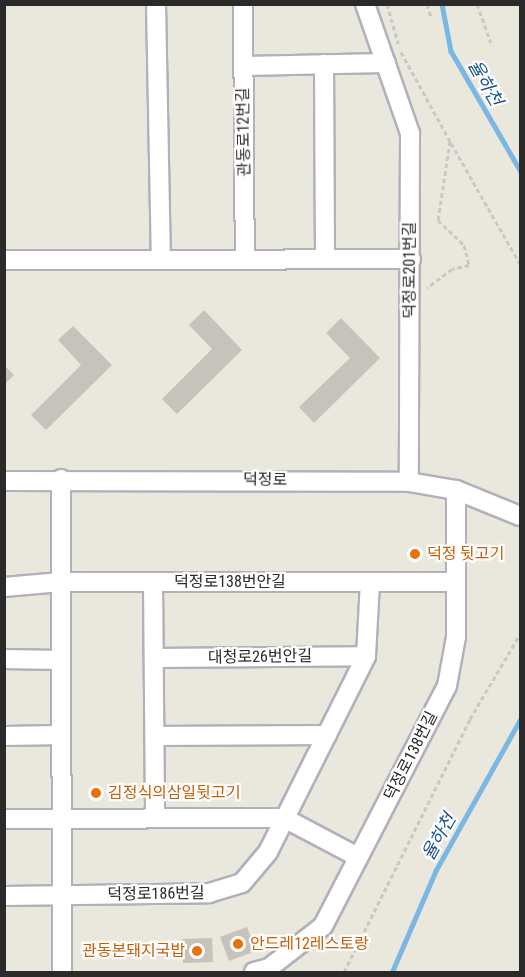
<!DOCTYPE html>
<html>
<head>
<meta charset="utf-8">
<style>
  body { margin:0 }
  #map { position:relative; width:525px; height:977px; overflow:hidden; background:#eae7dd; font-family:"Roboto Condensed","Noto Sans KR",sans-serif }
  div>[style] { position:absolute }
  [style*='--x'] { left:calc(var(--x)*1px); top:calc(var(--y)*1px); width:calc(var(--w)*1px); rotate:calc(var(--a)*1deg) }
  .stream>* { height:4.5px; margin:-2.25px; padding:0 2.25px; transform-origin:2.25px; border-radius:2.25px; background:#7ab7e3 }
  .building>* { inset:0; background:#c6c3bd }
  .path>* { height:3px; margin-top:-1.5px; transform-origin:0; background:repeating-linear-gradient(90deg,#c8c8c8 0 4.5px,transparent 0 7.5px) }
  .roads { filter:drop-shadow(2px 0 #b1b1bc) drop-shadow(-2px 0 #b1b1bc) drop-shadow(0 2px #b1b1bc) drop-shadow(0 -2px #b1b1bc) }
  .minor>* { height:18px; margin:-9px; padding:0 9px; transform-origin:9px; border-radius:9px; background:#fff }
  .dots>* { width:16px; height:16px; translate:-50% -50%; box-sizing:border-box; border:3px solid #fff; border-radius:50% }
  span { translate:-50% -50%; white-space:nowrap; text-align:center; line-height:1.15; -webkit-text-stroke:4.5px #fff; paint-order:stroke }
  .street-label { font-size:16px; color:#2a2a2a }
  .food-label { font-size:16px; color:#c56008 }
  .left { translate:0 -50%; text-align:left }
  .right { translate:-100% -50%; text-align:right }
  .water-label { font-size:18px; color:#1a558e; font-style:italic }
  .frame { position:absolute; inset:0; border:6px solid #2a2a2a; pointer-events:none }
</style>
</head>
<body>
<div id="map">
  <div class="stream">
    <div style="--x:442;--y:4;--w:48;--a:79.2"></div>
    <div style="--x:451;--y:51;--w:138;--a:59.9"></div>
    <div style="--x:392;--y:972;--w:111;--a:-66.7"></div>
    <div style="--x:436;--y:870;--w:172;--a:-60.8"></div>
  </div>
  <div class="building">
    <div style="clip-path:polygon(204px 310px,242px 350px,177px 414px,162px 399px,212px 349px,189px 325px)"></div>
    <div style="clip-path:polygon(341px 318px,380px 358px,314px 423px,299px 407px,350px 358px,326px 333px)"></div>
    <div style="clip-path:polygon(73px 326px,112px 365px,46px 430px,31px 415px,81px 365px,58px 340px)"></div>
    <div style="clip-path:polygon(4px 365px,14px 375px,4px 385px)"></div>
    <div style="clip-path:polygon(247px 927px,256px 951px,229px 961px,220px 937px)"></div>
    <div style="clip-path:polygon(212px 938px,213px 962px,183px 963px,182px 939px)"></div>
  </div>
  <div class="path">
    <div style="--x:387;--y:4;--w:41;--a:74.2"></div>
    <div style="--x:427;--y:4;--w:14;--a:73"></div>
    <div style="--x:477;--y:4;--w:41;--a:70.3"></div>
    <div style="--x:401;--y:52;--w:102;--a:61.2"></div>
    <div style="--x:450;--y:141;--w:80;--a:98.6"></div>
    <div style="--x:438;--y:220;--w:36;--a:44"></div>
    <div style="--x:464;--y:245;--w:21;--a:76"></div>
    <div style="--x:469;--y:265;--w:17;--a:167"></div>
    <div style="--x:452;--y:269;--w:31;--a:143"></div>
    <div style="--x:451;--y:143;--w:139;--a:60.3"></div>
    <div style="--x:344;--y:972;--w:283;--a:-63.5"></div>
    <div style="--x:470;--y:719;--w:99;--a:-59.5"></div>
  </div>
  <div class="roads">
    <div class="minor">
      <div style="--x:156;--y:4;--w:255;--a:88.9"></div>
      <div style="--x:243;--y:4;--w:256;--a:89.6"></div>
      <div style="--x:365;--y:4;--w:137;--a:70.8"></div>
      <div style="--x:410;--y:133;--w:349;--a:90.2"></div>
      <div style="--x:324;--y:64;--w:195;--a:89.7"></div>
      <div style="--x:243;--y:66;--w:143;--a:-1.2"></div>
      <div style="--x:4;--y:260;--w:407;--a:-0.1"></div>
      <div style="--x:61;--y:479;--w:493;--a:89.9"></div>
      <div style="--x:4;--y:481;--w:405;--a:0.1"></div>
      <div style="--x:409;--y:482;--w:48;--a:9.7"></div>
      <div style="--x:456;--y:490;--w:69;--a:22.1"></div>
      <div style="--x:153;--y:582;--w:236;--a:89.5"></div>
      <div style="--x:4;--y:587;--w:57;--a:-5"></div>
      <div style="--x:61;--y:582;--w:395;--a:0"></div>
      <div style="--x:154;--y:658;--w:212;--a:-0.5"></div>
      <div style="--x:4;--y:659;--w:57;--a:1"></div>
      <div style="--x:4;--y:736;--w:57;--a:-1"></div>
      <div style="--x:155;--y:736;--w:172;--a:-0.3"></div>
      <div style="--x:4;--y:819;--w:280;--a:-0.2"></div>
      <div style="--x:284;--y:818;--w:84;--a:27.8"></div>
      <div style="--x:4;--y:896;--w:205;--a:-0.8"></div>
      <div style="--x:209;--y:893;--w:34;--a:-17"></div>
      <div style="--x:242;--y:883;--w:40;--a:-50"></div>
      <div style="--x:268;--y:852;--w:219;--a:-63.4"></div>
      <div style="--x:366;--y:656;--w:74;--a:-86.9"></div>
      <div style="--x:254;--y:972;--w:16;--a:-15"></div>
      <div style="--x:269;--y:968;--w:68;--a:-37.9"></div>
      <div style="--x:323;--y:926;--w:270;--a:-62.7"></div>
      <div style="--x:447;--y:686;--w:50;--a:-79.6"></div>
      <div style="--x:456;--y:637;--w:147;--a:-90"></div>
    </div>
  </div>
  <div class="dots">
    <div style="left:415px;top:554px;background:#e8710a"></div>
    <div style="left:96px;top:793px;background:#e8710a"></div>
    <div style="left:238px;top:944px;background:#e8710a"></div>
    <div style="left:197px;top:951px;background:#e8710a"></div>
  </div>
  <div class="street-label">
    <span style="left:244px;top:132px;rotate:-91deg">관동로12번길</span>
    <span style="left:410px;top:270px;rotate:-90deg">덕정로201번길</span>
    <span style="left:265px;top:480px;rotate:1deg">덕정로</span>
    <span style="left:230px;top:582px">덕정로138번안길</span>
    <span style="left:260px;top:657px;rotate:-1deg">대청로26번안길</span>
    <span style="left:411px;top:756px;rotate:-63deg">덕정로138번길</span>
    <span style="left:156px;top:894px;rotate:-1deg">덕정로186번길</span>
  </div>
  <div class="food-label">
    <span class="left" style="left:427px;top:554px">덕정 뒷고기</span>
    <span class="left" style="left:108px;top:793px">김정식의삼일뒷고기</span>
    <span class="left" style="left:250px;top:944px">안드레12레스토랑</span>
    <span class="right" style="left:185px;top:951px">관동본돼지국밥</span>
  </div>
  <div class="water-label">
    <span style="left:485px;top:83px;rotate:60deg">율하천</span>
    <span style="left:439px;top:837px;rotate:-61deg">율하천</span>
  </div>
  <div class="frame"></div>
</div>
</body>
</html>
